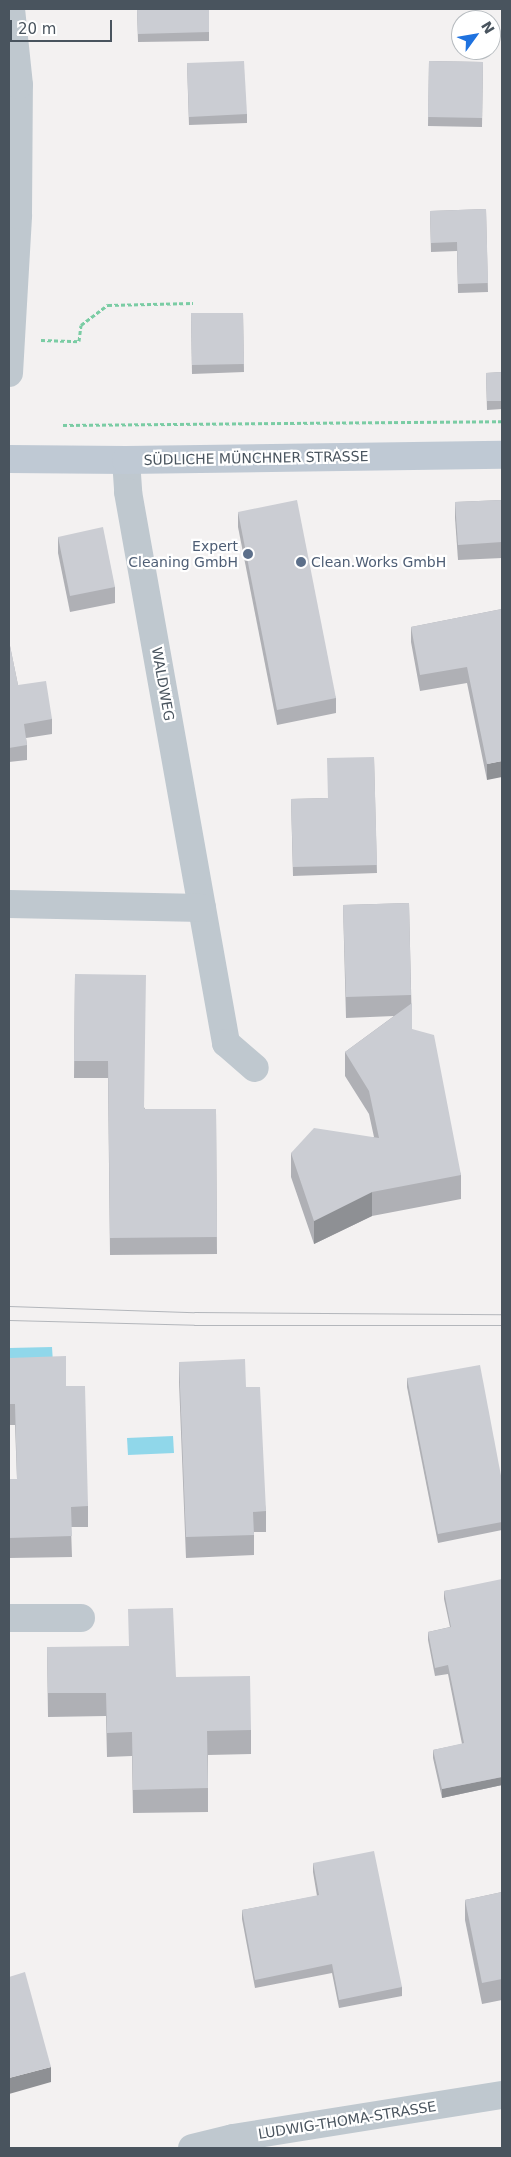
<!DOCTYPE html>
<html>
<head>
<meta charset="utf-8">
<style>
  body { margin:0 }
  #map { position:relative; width:511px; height:2157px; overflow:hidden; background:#f3f1f1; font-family:"DejaVu Sans",sans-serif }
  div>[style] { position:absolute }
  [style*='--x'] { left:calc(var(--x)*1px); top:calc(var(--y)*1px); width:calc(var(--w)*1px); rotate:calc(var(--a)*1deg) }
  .water>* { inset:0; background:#90d7ea }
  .path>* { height:3px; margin-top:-1.5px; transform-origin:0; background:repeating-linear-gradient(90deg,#7acca4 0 4px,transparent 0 6.5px) }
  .street>* { height:28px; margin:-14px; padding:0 14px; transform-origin:14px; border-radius:14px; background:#bfc8cf }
  .secondary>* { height:28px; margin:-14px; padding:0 14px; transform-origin:14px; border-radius:14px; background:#bfc9d4 }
  .tram>* { height:1px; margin:-0.5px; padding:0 0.5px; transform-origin:0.5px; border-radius:0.5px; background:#b3b6bb }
  .wall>* { inset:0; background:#afb0b5 }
  .shaded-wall>* { inset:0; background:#8e9094 }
  .building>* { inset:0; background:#cbcdd3 }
  .dots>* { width:14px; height:14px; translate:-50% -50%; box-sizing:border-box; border:2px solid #fff; border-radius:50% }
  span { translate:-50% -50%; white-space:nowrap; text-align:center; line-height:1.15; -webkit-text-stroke:4.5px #fff; paint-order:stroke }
  .street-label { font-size:14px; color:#49545e }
  .service-label { font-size:14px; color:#4e5e75 }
  .right { translate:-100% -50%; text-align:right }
  .left { translate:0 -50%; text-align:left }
  .frame { position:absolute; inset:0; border:10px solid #49545e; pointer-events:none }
  .north { position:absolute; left:451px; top:10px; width:50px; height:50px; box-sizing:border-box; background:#fff; border:1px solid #b6bbbf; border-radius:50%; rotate:58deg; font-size:14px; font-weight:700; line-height:20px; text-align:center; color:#49545e }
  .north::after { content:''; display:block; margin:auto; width:18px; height:22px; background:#1f72df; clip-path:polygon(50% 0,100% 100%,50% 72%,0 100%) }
  .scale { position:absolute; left:10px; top:20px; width:102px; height:22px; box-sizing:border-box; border:2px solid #49545e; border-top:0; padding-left:6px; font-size:15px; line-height:18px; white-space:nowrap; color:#49545e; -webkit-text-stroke:4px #fff; paint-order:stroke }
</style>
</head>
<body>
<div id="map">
  <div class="water">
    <div style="clip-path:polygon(52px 1347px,53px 1363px,9px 1365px,9px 1348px)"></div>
    <div style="clip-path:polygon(173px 1436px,174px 1453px,128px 1455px,127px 1438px)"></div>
  </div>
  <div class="path">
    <div style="--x:41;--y:340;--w:38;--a:2"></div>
    <div style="--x:79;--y:341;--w:16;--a:-83"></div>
    <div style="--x:81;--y:325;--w:34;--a:-37"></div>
    <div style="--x:108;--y:305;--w:85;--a:-1.3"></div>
    <div style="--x:63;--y:425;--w:439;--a:-0.5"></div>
  </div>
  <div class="street">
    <div style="--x:9;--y:373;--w:158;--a:-86.7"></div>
    <div style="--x:18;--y:215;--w:130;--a:-89.6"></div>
    <div style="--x:19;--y:85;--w:76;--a:-96"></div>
    <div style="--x:126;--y:460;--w:32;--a:86"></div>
    <div style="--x:128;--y:492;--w:560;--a:79.91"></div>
    <div style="--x:226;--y:1043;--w:38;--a:41"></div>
    <div style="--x:9;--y:904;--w:193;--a:1.2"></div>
    <div style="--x:9;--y:1618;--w:72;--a:0"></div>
    <div style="--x:192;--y:2148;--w:42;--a:-13.7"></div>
    <div style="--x:233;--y:2138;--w:272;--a:-9.1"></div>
  </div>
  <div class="secondary">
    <div style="--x:9;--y:459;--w:117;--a:0.5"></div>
    <div style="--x:126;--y:460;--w:376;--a:-0.8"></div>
  </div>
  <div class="tram">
    <div style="--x:9;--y:1306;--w:185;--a:1.9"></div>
    <div style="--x:194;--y:1312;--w:308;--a:0.4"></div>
    <div style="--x:9;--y:1320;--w:185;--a:1.5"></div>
    <div style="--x:194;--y:1325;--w:308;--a:0"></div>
  </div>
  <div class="wall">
    <div style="clip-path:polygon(137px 9px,209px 9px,209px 41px,138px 42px)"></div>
    <div style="clip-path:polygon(429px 61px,483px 62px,482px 127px,428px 126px)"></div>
    <div style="clip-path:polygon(187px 63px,247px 114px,247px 123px,189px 125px)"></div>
    <div style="clip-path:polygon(486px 209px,488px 292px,458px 293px,457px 251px,431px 252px,430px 211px)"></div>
    <div style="clip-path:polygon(191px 313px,243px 313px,244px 372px,192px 374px)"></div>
    <div style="clip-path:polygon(502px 372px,502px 409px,487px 410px,486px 373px)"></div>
    <div style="clip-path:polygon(502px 500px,502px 558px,458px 560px,455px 518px,455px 502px)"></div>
    <div style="clip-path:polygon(238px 512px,336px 698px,336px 713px,277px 725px,238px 527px)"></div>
    <div style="clip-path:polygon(58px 537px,115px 587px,115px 603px,70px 612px,58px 553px)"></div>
    <div style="clip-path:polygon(502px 609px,487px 780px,467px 683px,420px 691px,411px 642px,411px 627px)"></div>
    <div style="clip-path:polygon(9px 641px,18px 685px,52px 719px,52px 734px,26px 738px,27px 745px,27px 760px,9px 762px)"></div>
    <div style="clip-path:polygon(374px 757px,377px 873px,293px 876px,291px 799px,328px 798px)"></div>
    <div style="clip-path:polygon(409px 903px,412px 1029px,461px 1175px,461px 1199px,372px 1216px,314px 1244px,291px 1177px,291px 1153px,374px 1137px,369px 1114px,345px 1076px,345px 1052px,394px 1016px,346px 1018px,343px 905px)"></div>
    <div style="clip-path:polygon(75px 974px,145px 1109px,216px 1109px,217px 1254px,110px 1255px,108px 1078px,74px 1078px)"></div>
    <div style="clip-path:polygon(9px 1358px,66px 1386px,88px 1506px,88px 1527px,71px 1527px,72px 1557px,9px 1558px,9px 1479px,17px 1479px,15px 1425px,9px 1425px)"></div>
    <div style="clip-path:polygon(179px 1362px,246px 1387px,266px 1511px,266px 1532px,254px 1532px,254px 1555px,186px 1558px,179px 1382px)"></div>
    <div style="clip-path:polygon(407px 1378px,502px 1481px,502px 1530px,438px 1543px,407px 1387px)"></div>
    <div style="clip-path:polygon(502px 1582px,502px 1785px,442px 1798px,433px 1758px,433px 1750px,462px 1744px,448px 1674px,435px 1676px,428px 1640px,428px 1632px,450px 1627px,444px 1599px,444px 1591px)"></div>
    <div style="clip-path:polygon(47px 1647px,176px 1677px,251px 1730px,251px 1754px,208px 1755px,208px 1812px,133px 1813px,132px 1756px,107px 1757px,106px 1716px,48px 1717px)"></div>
    <div style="clip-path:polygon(313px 1863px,402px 1987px,402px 1996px,339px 2008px,332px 1973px,255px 1988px,242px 1919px,242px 1910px,317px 1896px,313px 1872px)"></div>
    <div style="clip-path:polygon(502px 1892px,502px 2000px,482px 2004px,465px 1920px,465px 1900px)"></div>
  </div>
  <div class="shaded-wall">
    <div style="clip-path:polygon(502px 761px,502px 777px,487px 780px,487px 764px)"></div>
    <div style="clip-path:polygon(372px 1192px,372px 1216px,314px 1244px,314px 1221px)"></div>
    <div style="clip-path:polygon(502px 1777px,502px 1785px,442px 1798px,442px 1789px)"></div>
    <div style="clip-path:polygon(51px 2067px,51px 2082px,9px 2094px,9px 2078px)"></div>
  </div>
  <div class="building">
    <div style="clip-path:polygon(137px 9px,209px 9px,209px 32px,138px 34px)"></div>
    <div style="clip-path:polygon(244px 61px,247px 114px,189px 117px,187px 63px)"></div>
    <div style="clip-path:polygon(429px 61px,483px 62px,482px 118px,428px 117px)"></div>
    <div style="clip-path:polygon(486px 209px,488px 283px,458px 284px,457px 242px,431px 243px,430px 211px)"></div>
    <div style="clip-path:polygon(191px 313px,243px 313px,244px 364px,192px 365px)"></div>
    <div style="clip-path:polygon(502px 372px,502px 401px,487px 401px,486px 373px)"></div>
    <div style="clip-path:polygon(297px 500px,336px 698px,277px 710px,238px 512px)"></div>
    <div style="clip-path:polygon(502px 500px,502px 542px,458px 545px,455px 502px)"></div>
    <div style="clip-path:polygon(103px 527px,115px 587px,70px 596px,58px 537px)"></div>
    <div style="clip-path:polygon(502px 609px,502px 761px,487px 764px,467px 667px,420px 675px,411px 627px)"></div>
    <div style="clip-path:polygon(9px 641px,18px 685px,46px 681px,52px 719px,24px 724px,27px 745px,9px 748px)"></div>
    <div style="clip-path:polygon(374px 757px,377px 865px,293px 867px,291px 799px,328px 798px,327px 758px)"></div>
    <div style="clip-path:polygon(409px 903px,411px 995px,346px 997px,343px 905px)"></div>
    <div style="clip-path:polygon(75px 974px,146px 975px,144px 1109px,216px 1109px,217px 1237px,110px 1238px,108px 1061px,74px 1061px)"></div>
    <div style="clip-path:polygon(412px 1003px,412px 1029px,434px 1035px,461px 1175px,372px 1192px,314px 1221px,291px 1153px,314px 1128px,379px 1138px,369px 1091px,345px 1052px)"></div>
    <div style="clip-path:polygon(66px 1356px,66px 1386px,85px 1386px,88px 1506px,71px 1507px,72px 1536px,9px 1538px,9px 1479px,17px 1479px,15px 1404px,9px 1404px,9px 1358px)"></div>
    <div style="clip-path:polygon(245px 1359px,246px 1387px,260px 1387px,266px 1511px,253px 1512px,254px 1535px,186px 1537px,179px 1362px)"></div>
    <div style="clip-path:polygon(480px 1365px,502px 1481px,502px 1522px,438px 1534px,407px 1378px)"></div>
    <div style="clip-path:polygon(502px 1579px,502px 1777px,442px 1789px,433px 1750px,464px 1743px,448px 1665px,435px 1668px,428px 1632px,451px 1627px,444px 1591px)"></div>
    <div style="clip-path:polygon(173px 1608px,176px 1677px,250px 1676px,251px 1730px,207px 1731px,208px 1788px,133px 1790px,132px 1732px,107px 1733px,106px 1693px,48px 1693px,47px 1647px,129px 1646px,128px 1609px)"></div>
    <div style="clip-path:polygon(374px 1851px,402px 1987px,339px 2000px,332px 1964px,255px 1980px,242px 1910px,319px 1895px,313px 1863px)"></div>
    <div style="clip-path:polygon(502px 1892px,502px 1979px,482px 1983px,465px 1900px)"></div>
    <div style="clip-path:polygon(25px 1972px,51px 2067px,9px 2078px,9px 1977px)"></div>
  </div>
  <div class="dots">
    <div style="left:248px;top:554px;background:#5c6f8a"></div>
    <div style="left:301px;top:562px;background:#5c6f8a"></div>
  </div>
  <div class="street-label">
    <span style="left:256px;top:458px;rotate:-1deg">SÜDLICHE MÜNCHNER STRASSE</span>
    <span style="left:163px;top:684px;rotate:80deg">WALDWEG</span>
    <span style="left:347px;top:2120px;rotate:-9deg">LUDWIG-THOMA-STRASSE</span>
  </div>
  <div class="service-label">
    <span class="right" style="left:238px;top:554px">Expert<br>Cleaning GmbH</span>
    <span class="left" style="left:311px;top:562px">Clean.Works GmbH</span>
  </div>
  <div class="frame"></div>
  <div class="north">N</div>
  <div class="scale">20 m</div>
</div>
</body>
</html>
